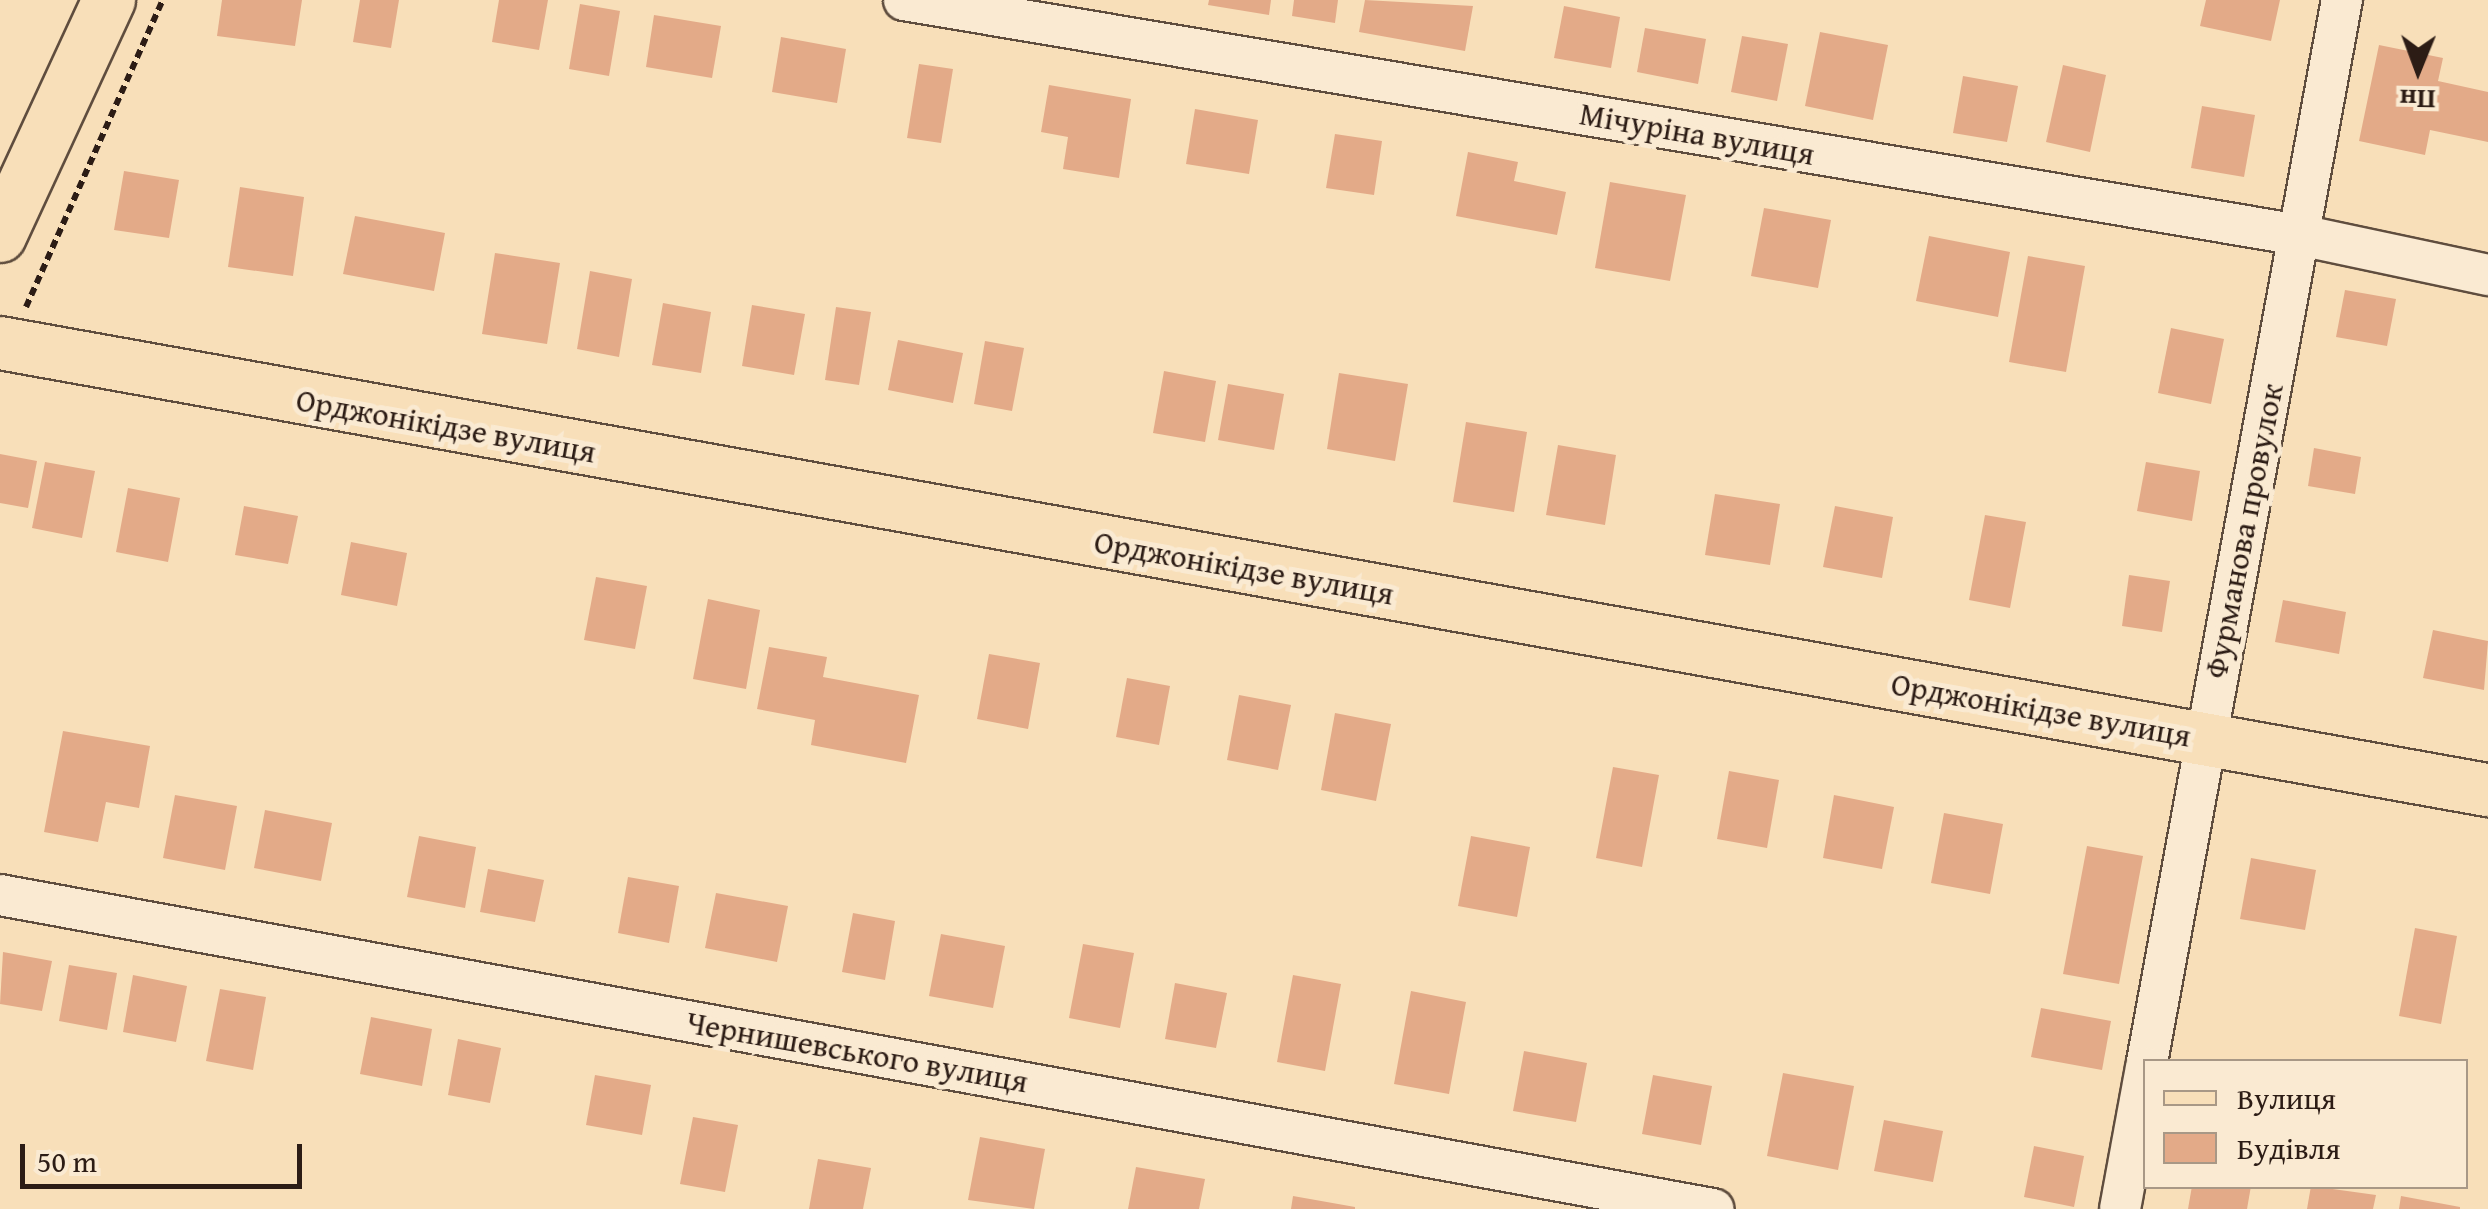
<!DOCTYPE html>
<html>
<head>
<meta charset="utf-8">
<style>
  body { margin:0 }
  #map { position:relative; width:2488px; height:1209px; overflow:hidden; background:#f8dfb9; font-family:"Gentium Book Plus",serif }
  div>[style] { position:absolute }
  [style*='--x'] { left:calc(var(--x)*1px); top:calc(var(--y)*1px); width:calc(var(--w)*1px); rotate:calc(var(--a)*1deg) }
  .building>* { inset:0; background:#e3aa88 }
  .path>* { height:6px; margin-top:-3px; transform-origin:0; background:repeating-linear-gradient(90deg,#2c1c15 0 8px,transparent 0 13px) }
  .roads { filter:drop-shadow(2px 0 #5f4d3e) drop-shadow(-2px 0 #5f4d3e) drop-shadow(0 2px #5f4d3e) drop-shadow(0 -2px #5f4d3e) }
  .minor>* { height:40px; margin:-20px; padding:0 20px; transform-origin:20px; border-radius:20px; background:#faead2 }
  .major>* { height:52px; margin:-26px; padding:0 26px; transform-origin:26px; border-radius:26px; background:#f8dfb9 }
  span { translate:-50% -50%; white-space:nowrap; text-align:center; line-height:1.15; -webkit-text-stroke:10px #faead2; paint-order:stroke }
  .street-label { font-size:32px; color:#2c1c15 }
  .legend { position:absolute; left:2143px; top:1059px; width:325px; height:130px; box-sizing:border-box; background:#faead2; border:2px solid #a89886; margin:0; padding:12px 18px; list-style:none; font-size:30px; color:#2c1c15 }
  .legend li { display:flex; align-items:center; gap:20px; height:50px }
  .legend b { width:50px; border:2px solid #a89886 }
  .north { position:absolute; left:2368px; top:20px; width:100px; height:100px; -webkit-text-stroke:8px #faead2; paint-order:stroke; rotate:181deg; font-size:28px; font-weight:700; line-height:40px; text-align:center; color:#2c1c15 }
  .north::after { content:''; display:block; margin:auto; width:35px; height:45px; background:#2c1c15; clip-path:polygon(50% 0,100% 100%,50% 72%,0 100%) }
  .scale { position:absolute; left:20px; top:1144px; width:282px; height:45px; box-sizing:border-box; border:5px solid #2c1c15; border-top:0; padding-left:12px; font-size:30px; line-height:35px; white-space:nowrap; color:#2c1c15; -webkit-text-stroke:8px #faead2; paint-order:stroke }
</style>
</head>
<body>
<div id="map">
  <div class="building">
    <div style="clip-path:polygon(222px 0,302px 0,295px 46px,217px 36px)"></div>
    <div style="clip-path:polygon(360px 0,399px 0,391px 48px,353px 42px)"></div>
    <div style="clip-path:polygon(499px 0,548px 0,539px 50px,492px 42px)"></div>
    <div style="clip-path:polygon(1209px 0,1271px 0,1269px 15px,1208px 5px)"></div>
    <div style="clip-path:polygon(1294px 0,1338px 0,1335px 23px,1292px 16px)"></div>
    <div style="clip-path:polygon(1365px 0,1473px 6px,1465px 51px,1359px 32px)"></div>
    <div style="clip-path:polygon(2206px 0,2280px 0,2271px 41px,2200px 26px)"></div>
    <div style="clip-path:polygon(580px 4px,620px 11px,609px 76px,569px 69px)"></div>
    <div style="clip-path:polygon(1564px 6px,1620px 17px,1611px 68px,1554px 58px)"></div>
    <div style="clip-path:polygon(654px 15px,721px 26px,712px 78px,646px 67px)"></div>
    <div style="clip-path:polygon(1645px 28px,1706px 39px,1698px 84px,1637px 72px)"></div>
    <div style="clip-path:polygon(1820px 32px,1888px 45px,1873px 120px,1805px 106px)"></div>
    <div style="clip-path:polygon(1742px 36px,1788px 44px,1777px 101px,1731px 92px)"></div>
    <div style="clip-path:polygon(781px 37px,846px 49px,837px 103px,772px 92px)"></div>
    <div style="clip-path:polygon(2379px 45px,2443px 58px,2438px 81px,2488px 92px,2488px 142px,2430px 130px,2425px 155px,2359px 141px)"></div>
    <div style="clip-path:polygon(919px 64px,953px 69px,941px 143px,907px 138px)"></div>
    <div style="clip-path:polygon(2063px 65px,2106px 75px,2090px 152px,2046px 142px)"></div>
    <div style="clip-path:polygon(1963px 76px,2018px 86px,2007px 142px,1953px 133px)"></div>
    <div style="clip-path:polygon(1049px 85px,1131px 99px,1119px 178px,1063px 169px,1068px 137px,1041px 132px)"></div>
    <div style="clip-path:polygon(2202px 106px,2255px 115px,2244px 177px,2191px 168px)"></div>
    <div style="clip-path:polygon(1195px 109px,1258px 120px,1249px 174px,1186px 164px)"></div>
    <div style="clip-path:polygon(1335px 134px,1382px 141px,1374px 195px,1326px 188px)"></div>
    <div style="clip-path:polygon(1468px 152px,1518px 162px,1514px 181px,1566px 192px,1557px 235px,1456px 216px)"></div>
    <div style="clip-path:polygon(124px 171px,179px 180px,169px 238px,114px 230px)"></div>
    <div style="clip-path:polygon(1610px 182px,1686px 195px,1670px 281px,1595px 268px)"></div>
    <div style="clip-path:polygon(240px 187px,304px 197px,293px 276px,228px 267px)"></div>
    <div style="clip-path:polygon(1764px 208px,1831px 220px,1818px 288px,1751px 276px)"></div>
    <div style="clip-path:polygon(355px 216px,445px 233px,434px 291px,343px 274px)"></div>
    <div style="clip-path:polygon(1929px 236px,2010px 252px,1998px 317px,1916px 301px)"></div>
    <div style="clip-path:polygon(495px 253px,560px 263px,547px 344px,482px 334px)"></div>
    <div style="clip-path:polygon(2028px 256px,2085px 266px,2066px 372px,2009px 362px)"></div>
    <div style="clip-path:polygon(590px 271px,632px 279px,619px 357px,577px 349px)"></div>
    <div style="clip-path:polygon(2345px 290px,2396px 299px,2387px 346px,2336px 337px)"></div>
    <div style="clip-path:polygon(663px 303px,711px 312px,701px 373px,652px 365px)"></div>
    <div style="clip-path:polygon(752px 305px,805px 314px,794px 375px,742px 366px)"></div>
    <div style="clip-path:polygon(836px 307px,871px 312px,859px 385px,825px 380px)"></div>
    <div style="clip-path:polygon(2171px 328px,2224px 339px,2211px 404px,2158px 393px)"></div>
    <div style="clip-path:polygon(898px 340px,963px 353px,953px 403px,888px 390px)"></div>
    <div style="clip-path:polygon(985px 341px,1024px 348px,1012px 411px,974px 404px)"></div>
    <div style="clip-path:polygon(1164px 371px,1216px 381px,1205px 442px,1153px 433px)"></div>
    <div style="clip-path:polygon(1339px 373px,1408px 384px,1395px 461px,1327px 449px)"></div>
    <div style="clip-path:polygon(1228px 384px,1284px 394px,1274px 450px,1218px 440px)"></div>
    <div style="clip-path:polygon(1466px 422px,1527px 432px,1514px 512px,1453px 502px)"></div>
    <div style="clip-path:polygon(1558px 445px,1616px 455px,1605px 525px,1546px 515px)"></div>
    <div style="clip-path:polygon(2314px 448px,2361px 457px,2355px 494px,2308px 486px)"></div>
    <div style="clip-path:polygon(0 454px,37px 461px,28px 508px,0 503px)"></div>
    <div style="clip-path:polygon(45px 462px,95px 471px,82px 538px,32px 528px)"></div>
    <div style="clip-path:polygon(2146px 462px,2200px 471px,2192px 521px,2137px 511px)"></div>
    <div style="clip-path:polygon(128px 488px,180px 498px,168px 562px,116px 552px)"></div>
    <div style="clip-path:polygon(1715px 494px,1780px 504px,1770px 565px,1705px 555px)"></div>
    <div style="clip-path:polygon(244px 506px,298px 516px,288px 564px,235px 555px)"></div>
    <div style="clip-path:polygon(1835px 506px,1893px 517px,1882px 578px,1823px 567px)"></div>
    <div style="clip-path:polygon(1985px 515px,2026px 522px,2010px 608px,1969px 600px)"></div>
    <div style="clip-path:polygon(351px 542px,407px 553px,397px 606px,341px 595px)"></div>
    <div style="clip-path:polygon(2129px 575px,2170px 581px,2162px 632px,2122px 626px)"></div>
    <div style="clip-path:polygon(596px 577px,647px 586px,635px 649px,584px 640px)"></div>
    <div style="clip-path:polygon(708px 599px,760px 610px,746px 689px,693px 679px)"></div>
    <div style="clip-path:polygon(2283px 600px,2346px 612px,2339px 654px,2275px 642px)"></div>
    <div style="clip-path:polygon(2433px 630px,2488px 641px,2484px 690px,2423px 678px)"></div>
    <div style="clip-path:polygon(769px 647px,827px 657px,823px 677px,919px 695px,906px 763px,811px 745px,815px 720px,757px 709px)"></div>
    <div style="clip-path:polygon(989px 654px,1040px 663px,1028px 729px,977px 719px)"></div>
    <div style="clip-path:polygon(1127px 678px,1170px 686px,1159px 745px,1116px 737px)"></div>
    <div style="clip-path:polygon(1239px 695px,1291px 705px,1278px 770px,1227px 760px)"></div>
    <div style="clip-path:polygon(1335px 713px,1391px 724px,1376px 801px,1321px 790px)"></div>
    <div style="clip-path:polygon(63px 731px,150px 746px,139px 808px,106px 802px,98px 842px,44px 832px)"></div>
    <div style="clip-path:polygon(1613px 767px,1659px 775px,1642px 867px,1596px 858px)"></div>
    <div style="clip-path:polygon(1729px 771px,1779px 780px,1767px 848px,1717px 839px)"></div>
    <div style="clip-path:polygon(175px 795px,237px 806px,225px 870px,163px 858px)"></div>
    <div style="clip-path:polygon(1834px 795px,1894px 807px,1882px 869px,1823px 858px)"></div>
    <div style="clip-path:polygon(265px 810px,332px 823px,321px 881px,254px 868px)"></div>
    <div style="clip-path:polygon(1944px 813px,2003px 824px,1990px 894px,1931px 883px)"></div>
    <div style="clip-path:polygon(419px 836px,476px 847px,465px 908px,407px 897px)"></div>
    <div style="clip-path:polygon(1471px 836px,1530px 847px,1517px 917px,1458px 906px)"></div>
    <div style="clip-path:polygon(2087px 846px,2143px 856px,2119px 984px,2063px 974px)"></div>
    <div style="clip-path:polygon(2251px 858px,2316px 870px,2305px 930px,2240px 919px)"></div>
    <div style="clip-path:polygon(488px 869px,544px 880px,535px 922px,480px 912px)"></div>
    <div style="clip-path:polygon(628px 877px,679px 886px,669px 943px,618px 933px)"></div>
    <div style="clip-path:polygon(716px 893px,788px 906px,777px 962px,705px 948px)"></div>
    <div style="clip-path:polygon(853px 913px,895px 921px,885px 980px,842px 972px)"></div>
    <div style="clip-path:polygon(2415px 928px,2457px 936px,2441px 1024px,2399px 1016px)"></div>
    <div style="clip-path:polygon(941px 934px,1005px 946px,993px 1008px,929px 996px)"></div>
    <div style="clip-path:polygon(1083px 944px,1134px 953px,1120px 1028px,1069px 1018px)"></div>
    <div style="clip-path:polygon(3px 952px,52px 961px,42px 1011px,0 1004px)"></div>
    <div style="clip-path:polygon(69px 965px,117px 973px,107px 1030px,59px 1021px)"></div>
    <div style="clip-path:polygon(133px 975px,187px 986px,176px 1042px,123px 1032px)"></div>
    <div style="clip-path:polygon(1293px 975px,1341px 984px,1325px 1071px,1277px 1062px)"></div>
    <div style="clip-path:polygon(1175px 983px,1227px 993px,1216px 1048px,1165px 1039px)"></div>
    <div style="clip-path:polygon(220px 989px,266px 997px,253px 1070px,206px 1061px)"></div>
    <div style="clip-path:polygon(1411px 991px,1466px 1002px,1449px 1094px,1394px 1084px)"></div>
    <div style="clip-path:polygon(2041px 1008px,2111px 1021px,2102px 1070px,2031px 1057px)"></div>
    <div style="clip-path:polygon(371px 1017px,432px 1029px,422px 1086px,360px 1074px)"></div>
    <div style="clip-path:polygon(458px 1039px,501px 1048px,490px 1103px,448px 1095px)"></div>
    <div style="clip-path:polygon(1524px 1051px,1587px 1063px,1576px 1122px,1513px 1111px)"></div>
    <div style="clip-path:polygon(1783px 1073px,1854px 1086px,1838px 1170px,1767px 1156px)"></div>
    <div style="clip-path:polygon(595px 1075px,651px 1085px,642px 1135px,586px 1125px)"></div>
    <div style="clip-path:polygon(1653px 1075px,1712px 1086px,1701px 1145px,1642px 1134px)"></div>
    <div style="clip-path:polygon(693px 1117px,738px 1125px,725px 1192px,680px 1184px)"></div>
    <div style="clip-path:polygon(1884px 1120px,1943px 1131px,1933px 1182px,1874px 1171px)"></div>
    <div style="clip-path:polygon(980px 1137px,1045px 1149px,1034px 1209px,968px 1200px)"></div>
    <div style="clip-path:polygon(2034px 1146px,2084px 1156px,2074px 1207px,2024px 1197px)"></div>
    <div style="clip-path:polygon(818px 1159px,871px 1168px,863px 1209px,809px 1209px)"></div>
    <div style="clip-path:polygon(1136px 1167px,1205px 1179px,1199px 1209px,1128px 1209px)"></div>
    <div style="clip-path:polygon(2192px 1186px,2251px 1186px,2247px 1209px,2188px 1209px)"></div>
    <div style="clip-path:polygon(2311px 1186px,2376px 1195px,2373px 1209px,2307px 1209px)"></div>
    <div style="clip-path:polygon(1293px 1196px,1355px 1207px,1355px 1209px,1291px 1209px)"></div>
    <div style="clip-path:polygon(2401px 1196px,2460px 1207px,2460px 1209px,2399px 1209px)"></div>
  </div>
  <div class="path">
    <div style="--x:26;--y:307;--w:336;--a:-66"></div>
  </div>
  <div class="roads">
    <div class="minor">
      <div style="--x:904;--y:0;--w:1416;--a:9.56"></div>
      <div style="--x:2300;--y:235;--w:192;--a:12"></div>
      <div style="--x:0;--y:895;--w:1742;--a:10.39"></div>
      <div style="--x:2147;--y:1062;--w:1080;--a:-79.6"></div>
      <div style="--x:2120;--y:1209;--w:144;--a:-79.6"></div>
    </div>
    <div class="major">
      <div style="--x:0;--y:236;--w:260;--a:-65.2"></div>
      <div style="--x:0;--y:343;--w:2528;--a:10.19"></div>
    </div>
  </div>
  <div class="street-label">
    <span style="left:1697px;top:134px;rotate:10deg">Мічуріна вулиця</span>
    <span style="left:446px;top:426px;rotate:10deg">Орджонікідзе вулиця</span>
    <span style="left:2244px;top:531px;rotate:-79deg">Фурманова провулок</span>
    <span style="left:1244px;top:568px;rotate:10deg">Орджонікідзе вулиця</span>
    <span style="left:2041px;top:710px;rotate:10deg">Орджонікідзе вулиця</span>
    <span style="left:857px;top:1052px;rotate:10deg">Чернишевського вулиця</span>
  </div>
  <ul class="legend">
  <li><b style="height:12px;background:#f8dfb9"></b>Вулиця</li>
  <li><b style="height:28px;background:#e3aa88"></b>Будівля</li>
  </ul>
  <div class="north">Пн</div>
  <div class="scale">50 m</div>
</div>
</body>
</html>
